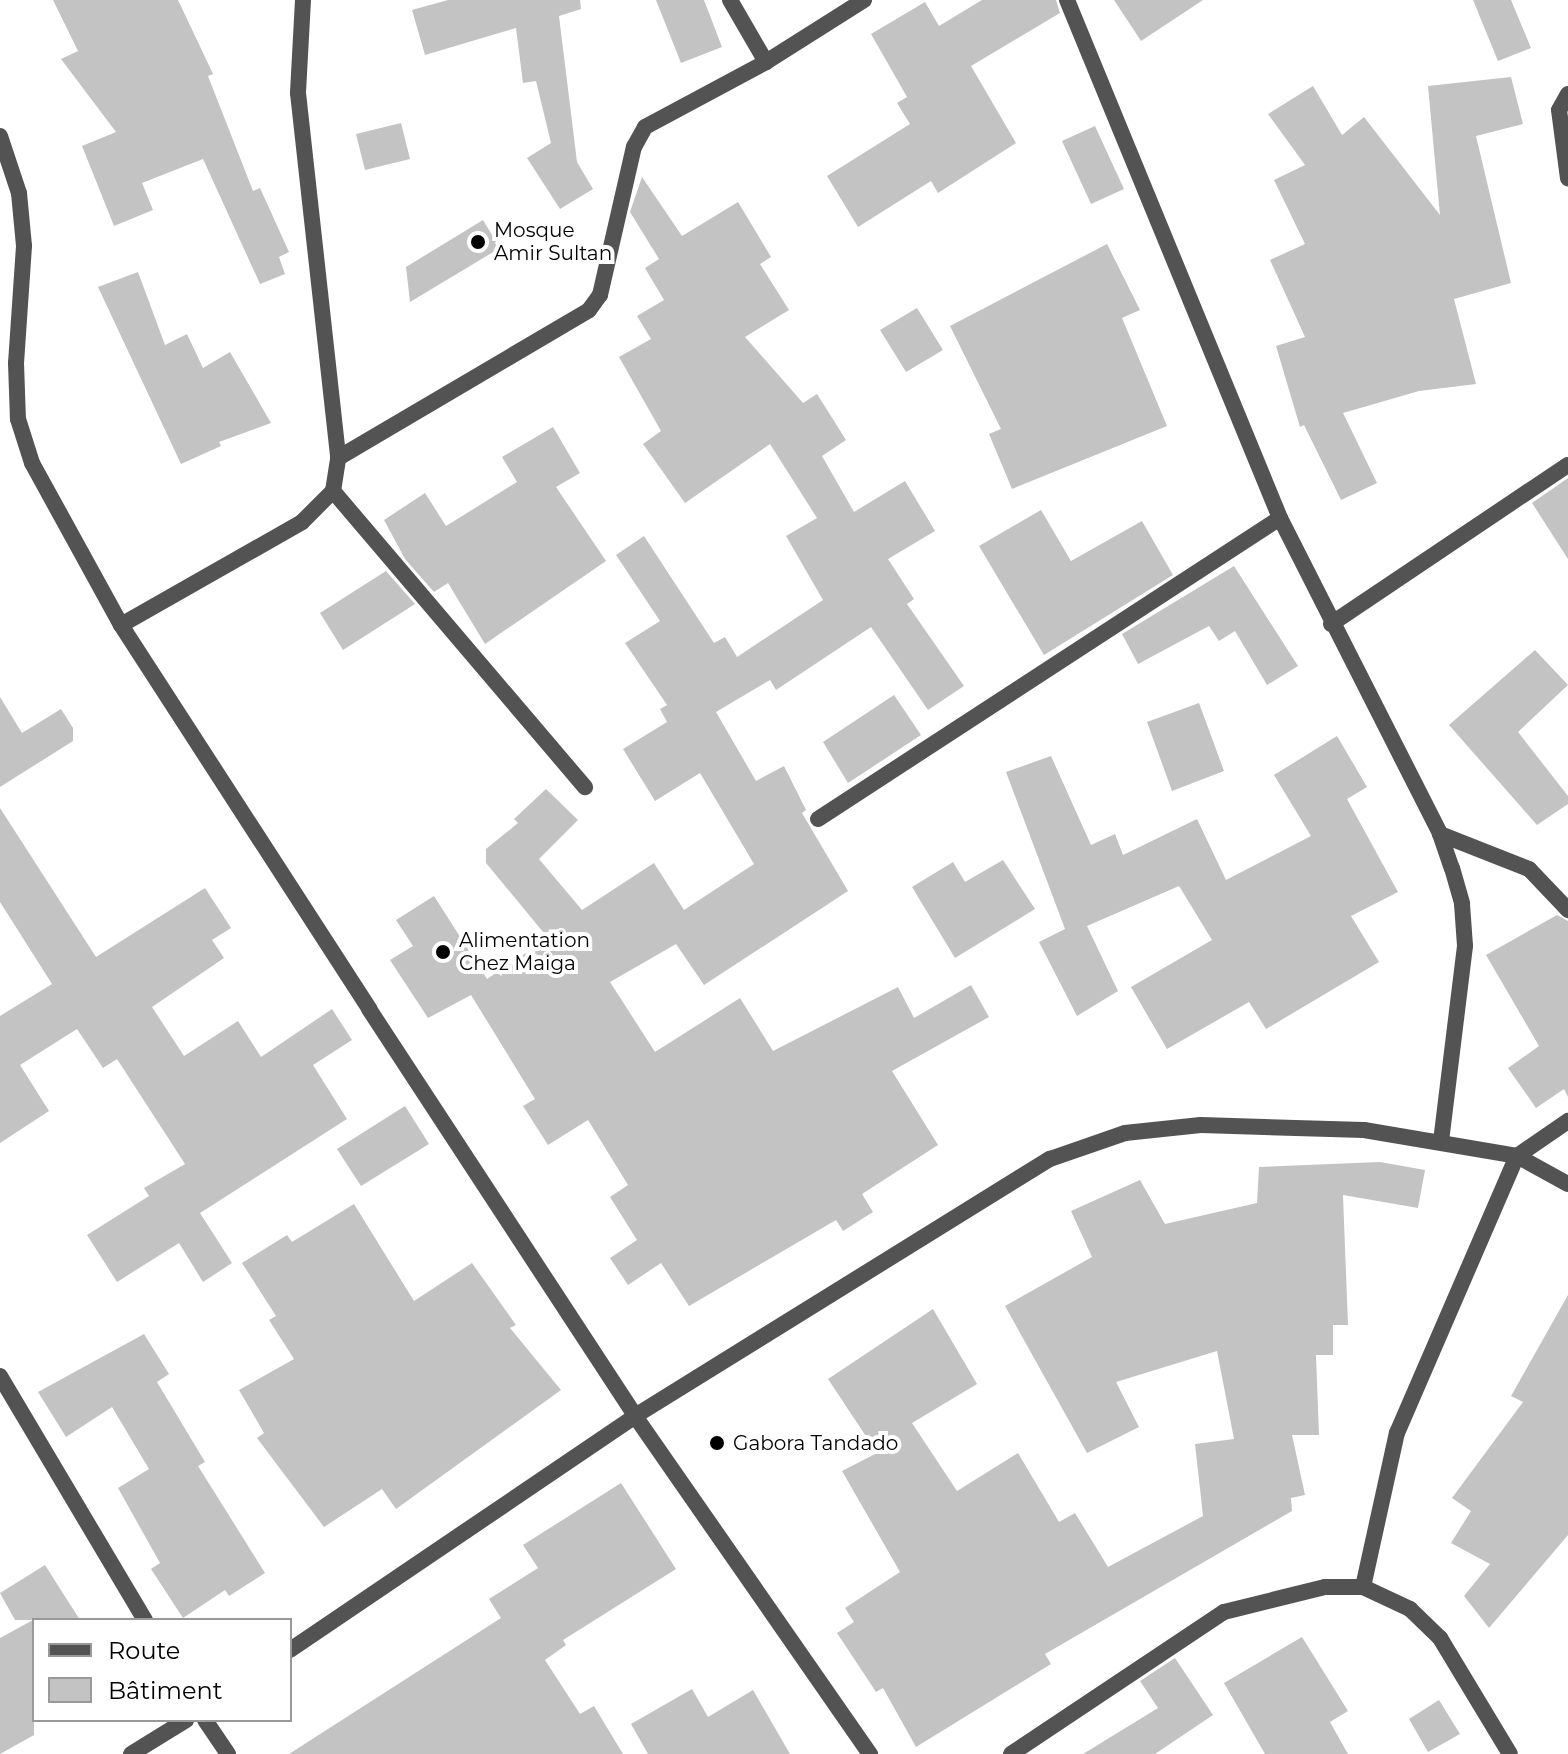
<!DOCTYPE html>
<html>
<head>
<meta charset="utf-8">
<style>
  body { margin:0 }
  #map { position:relative; width:1568px; height:1754px; overflow:hidden; background:#fff; font-family:Montserrat,sans-serif }
  div>[style] { position:absolute }
  [style*='--x'] { left:calc(var(--x)*1px); top:calc(var(--y)*1px); width:calc(var(--w)*1px); rotate:calc(var(--a)*1deg) }
  .building>* { inset:0; background:#c3c3c3 }
  .minor>* { height:16px; margin:-8px; padding:0 8px; transform-origin:8px; border-radius:8px; background:#535353 }
  .dots>* { width:22px; height:22px; translate:-50% -50%; box-sizing:border-box; border:4px solid #fff; border-radius:50% }
  span { translate:-50% -50%; white-space:nowrap; text-align:center; line-height:1.15; -webkit-text-stroke:8px #fff; paint-order:stroke }
  .poi-label { font-size:20px; color:#000 }
  .left { translate:0 -50%; text-align:left }
  .legend { position:absolute; left:32px; top:1618px; width:260px; height:104px; box-sizing:border-box; background:#fff; border:2px solid #999; margin:0; padding:10px 14px; list-style:none; font-size:24px; color:#000 }
  .legend li { display:flex; align-items:center; gap:16px; height:40px }
  .legend b { width:40px; border:2px solid #999 }
</style>
</head>
<body>
<div id="map">
  <div class="building">
    <div style="clip-path:polygon(53px 0,178px 0,213px 74px,208px 76px,253px 191px,260px 188px,289px 252px,279px 257px,285px 274px,260px 284px,203px 159px,142px 183px,153px 210px,114px 226px,82px 146px,116px 132px,61px 59px,78px 51px)"></div>
    <div style="clip-path:polygon(448px 0,580px 0,581px 9px,559px 16px,577px 162px,593px 189px,560px 209px,527px 158px,551px 143px,536px 81px,523px 83px,516px 28px,425px 55px,412px 10px)"></div>
    <div style="clip-path:polygon(656px 0,704px 0,722px 47px,681px 63px)"></div>
    <div style="clip-path:polygon(982px 0,1056px 0,1060px 13px,971px 66px,1016px 143px,938px 193px,931px 181px,858px 227px,827px 176px,910px 124px,897px 103px,907px 97px,871px 34px,925px 2px,939px 26px)"></div>
    <div style="clip-path:polygon(1114px 0,1203px 0,1141px 41px)"></div>
    <div style="clip-path:polygon(1473px 0,1511px 0,1531px 48px,1498px 61px)"></div>
    <div style="clip-path:polygon(1511px 77px,1523px 124px,1476px 136px,1511px 283px,1454px 299px,1476px 384px,1419px 391px,1343px 413px,1377px 483px,1341px 500px,1304px 425px,1300px 427px,1276px 346px,1305px 337px,1270px 260px,1305px 244px,1274px 180px,1305px 165px,1268px 114px,1313px 86px,1342px 135px,1364px 117px,1440px 215px,1428px 86px)"></div>
    <div style="clip-path:polygon(401px 123px,410px 159px,365px 170px,356px 134px)"></div>
    <div style="clip-path:polygon(1095px 126px,1124px 189px,1091px 204px,1062px 141px)"></div>
    <div style="clip-path:polygon(642px 177px,682px 236px,738px 202px,771px 257px,760px 264px,789px 310px,745px 337px,803px 403px,817px 394px,846px 440px,822px 456px,854px 512px,905px 481px,935px 531px,888px 559px,914px 599px,907px 604px,964px 686px,928px 710px,871px 627px,776px 690px,770px 680px,716px 712px,756px 781px,784px 766px,806px 810px,802px 813px,848px 891px,704px 985px,676px 944px,610px 982px,655px 1052px,740px 998px,773px 1051px,898px 987px,914px 1018px,971px 985px,989px 1017px,892px 1071px,938px 1145px,862px 1194px,873px 1212px,843px 1231px,836px 1220px,689px 1306px,661px 1263px,628px 1285px,610px 1258px,637px 1240px,610px 1197px,628px 1185px,588px 1120px,548px 1145px,523px 1106px,535px 1099px,471px 995px,428px 1018px,390px 960px,413px 946px,396px 920px,434px 896px,487px 979px,548px 938px,486px 863px,486px 849px,518px 823px,514px 819px,546px 789px,578px 820px,539px 859px,582px 910px,654px 863px,684px 910px,754px 864px,700px 773px,655px 801px,623px 749px,667px 722px,660px 709px,667px 705px,625px 643px,660px 621px,616px 555px,644px 536px,714px 643px,725px 637px,737px 657px,823px 600px,786px 536px,817px 518px,770px 444px,685px 503px,643px 444px,661px 431px,619px 357px,651px 339px,637px 316px,664px 300px,645px 268px,659px 259px,630px 212px)"></div>
    <div style="clip-path:polygon(483px 220px,500px 248px,410px 302px,406px 267px)"></div>
    <div style="clip-path:polygon(1107px 244px,1140px 310px,1122px 318px,1167px 426px,1012px 489px,989px 434px,1001px 429px,950px 326px)"></div>
    <div style="clip-path:polygon(138px 272px,165px 345px,187px 334px,203px 368px,230px 352px,271px 423px,219px 442px,221px 446px,181px 464px,98px 287px)"></div>
    <div style="clip-path:polygon(917px 308px,943px 350px,906px 372px,880px 330px)"></div>
    <div style="clip-path:polygon(553px 427px,580px 473px,556px 487px,606px 561px,485px 644px,448px 583px,434px 592px,405px 559px,384px 520px,425px 493px,446px 526px,517px 482px,502px 457px)"></div>
    <div style="clip-path:polygon(1568px 478px,1568px 559px,1532px 503px)"></div>
    <div style="clip-path:polygon(1041px 510px,1071px 561px,1142px 521px,1173px 575px,1044px 655px,979px 546px)"></div>
    <div style="clip-path:polygon(1234px 566px,1298px 666px,1267px 685px,1235px 631px,1219px 641px,1209px 626px,1138px 664px,1122px 634px)"></div>
    <div style="clip-path:polygon(386px 571px,415px 604px,343px 650px,320px 613px)"></div>
    <div style="clip-path:polygon(1535px 650px,1568px 685px,1518px 732px,1568px 796px,1568px 804px,1537px 825px,1449px 725px)"></div>
    <div style="clip-path:polygon(894px 695px,921px 735px,848px 783px,823px 742px)"></div>
    <div style="clip-path:polygon(0 697px,22px 733px,61px 709px,73px 728px,73px 741px,0 787px)"></div>
    <div style="clip-path:polygon(1199px 703px,1224px 771px,1172px 791px,1147px 722px)"></div>
    <div style="clip-path:polygon(1337px 736px,1367px 787px,1347px 799px,1398px 892px,1351px 916px,1379px 962px,1266px 1029px,1249px 1002px,1167px 1049px,1131px 987px,1212px 940px,1179px 886px,1087px 926px,1118px 991px,1077px 1016px,1039px 942px,1065px 929px,1006px 772px,1051px 756px,1091px 845px,1115px 834px,1123px 855px,1197px 819px,1226px 880px,1311px 836px,1274px 775px)"></div>
    <div style="clip-path:polygon(0 808px,96px 957px,205px 888px,231px 928px,212px 940px,224px 958px,152px 1007px,184px 1056px,238px 1021px,261px 1057px,332px 1009px,352px 1040px,313px 1065px,347px 1119px,200px 1213px,232px 1263px,203px 1282px,179px 1243px,117px 1282px,87px 1235px,149px 1196px,144px 1188px,185px 1164px,117px 1059px,103px 1068px,77px 1029px,20px 1065px,49px 1111px,0 1143px,0 1016px,52px 984px,0 902px)"></div>
    <div style="clip-path:polygon(1003px 860px,1035px 909px,955px 958px,912px 887px,953px 862px,965px 882px)"></div>
    <div style="clip-path:polygon(1557px 915px,1568px 921px,1568px 1097px,1564px 1089px,1536px 1108px,1508px 1068px,1539px 1046px,1486px 955px)"></div>
    <div style="clip-path:polygon(405px 1106px,429px 1144px,361px 1186px,337px 1149px)"></div>
    <div style="clip-path:polygon(1380px 1162px,1425px 1170px,1418px 1208px,1343px 1195px,1348px 1325px,1333px 1325px,1333px 1355px,1316px 1355px,1319px 1435px,1292px 1435px,1305px 1495px,1291px 1498px,1292px 1511px,1045px 1654px,1051px 1664px,916px 1747px,883px 1688px,876px 1692px,837px 1633px,854px 1622px,845px 1608px,900px 1572px,842px 1471px,877px 1453px,828px 1379px,933px 1309px,977px 1384px,912px 1423px,957px 1491px,1018px 1453px,1059px 1522px,1075px 1513px,1108px 1567px,1203px 1516px,1195px 1444px,1234px 1439px,1217px 1351px,1116px 1382px,1139px 1427px,1087px 1453px,1005px 1306px,1092px 1257px,1071px 1211px,1140px 1180px,1165px 1224px,1257px 1203px,1259px 1167px)"></div>
    <div style="clip-path:polygon(354px 1204px,414px 1301px,472px 1263px,516px 1325px,510px 1328px,561px 1390px,396px 1509px,382px 1489px,324px 1527px,257px 1438px,264px 1433px,239px 1390px,294px 1359px,269px 1320px,276px 1316px,242px 1263px,287px 1235px,292px 1242px)"></div>
    <div style="clip-path:polygon(1568px 1295px,1568px 1535px,1489px 1628px,1464px 1596px,1490px 1564px,1451px 1543px,1471px 1511px,1452px 1498px,1523px 1402px,1511px 1396px)"></div>
    <div style="clip-path:polygon(144px 1334px,169px 1374px,157px 1382px,205px 1462px,198px 1466px,265px 1573px,229px 1596px,225px 1590px,183px 1618px,151px 1569px,160px 1563px,118px 1488px,149px 1469px,112px 1407px,66px 1437px,38px 1392px)"></div>
    <div style="clip-path:polygon(621px 1483px,676px 1569px,563px 1640px,566px 1645px,545px 1660px,580px 1714px,594px 1706px,623px 1754px,289px 1754px,501px 1618px,489px 1599px,538px 1568px,523px 1545px)"></div>
    <div style="clip-path:polygon(45px 1565px,80px 1620px,34px 1620px,34px 1735px,0 1754px,0 1638px,33px 1620px,15px 1620px,0 1593px)"></div>
    <div style="clip-path:polygon(1302px 1637px,1348px 1711px,1330px 1722px,1348px 1754px,1265px 1754px,1224px 1683px)"></div>
    <div style="clip-path:polygon(1175px 1658px,1213px 1715px,1155px 1754px,1083px 1754px,1158px 1708px,1140px 1681px)"></div>
    <div style="clip-path:polygon(692px 1689px,708px 1717px,753px 1690px,790px 1754px,648px 1754px,631px 1724px)"></div>
    <div style="clip-path:polygon(1439px 1700px,1460px 1734px,1428px 1752px,1409px 1719px)"></div>
  </div>
  <div class="minor">
    <div style="--x:303;--y:0;--w:93;--a:93.1"></div>
    <div style="--x:298;--y:93;--w:367;--a:83.7"></div>
    <div style="--x:730;--y:0;--w:72;--a:59.9"></div>
    <div style="--x:1067;--y:0;--w:560;--a:67.65"></div>
    <div style="--x:1280;--y:518;--w:354;--a:63.1"></div>
    <div style="--x:1440;--y:834;--w:36;--a:71"></div>
    <div style="--x:1452;--y:868;--w:37;--a:74"></div>
    <div style="--x:1462;--y:904;--w:42;--a:85.9"></div>
    <div style="--x:1465;--y:946;--w:196;--a:97"></div>
    <div style="--x:1568;--y:94;--w:18;--a:119"></div>
    <div style="--x:1559;--y:110;--w:69;--a:82.5"></div>
    <div style="--x:0;--y:136;--w:60;--a:71.6"></div>
    <div style="--x:19;--y:193;--w:53;--a:84.6"></div>
    <div style="--x:24;--y:246;--w:117;--a:93.9"></div>
    <div style="--x:16;--y:363;--w:56;--a:88"></div>
    <div style="--x:18;--y:419;--w:46;--a:72.3"></div>
    <div style="--x:32;--y:463;--w:185;--a:61.2"></div>
    <div style="--x:121;--y:625;--w:457;--a:57.1"></div>
    <div style="--x:369;--y:1009;--w:486;--a:56.8"></div>
    <div style="--x:635;--y:1416;--w:412;--a:55.2"></div>
    <div style="--x:333;--y:491;--w:389;--a:49.6"></div>
    <div style="--x:1331;--y:624;--w:285;--a:-33.9"></div>
    <div style="--x:121;--y:625;--w:208;--a:-29.6"></div>
    <div style="--x:302;--y:522;--w:44;--a:-45"></div>
    <div style="--x:333;--y:491;--w:33;--a:-81"></div>
    <div style="--x:338;--y:458;--w:291;--a:-30.5"></div>
    <div style="--x:589;--y:310;--w:19;--a:-54"></div>
    <div style="--x:600;--y:295;--w:152;--a:-77.1"></div>
    <div style="--x:634;--y:147;--w:23;--a:-61"></div>
    <div style="--x:645;--y:127;--w:137;--a:-28.2"></div>
    <div style="--x:766;--y:62;--w:116;--a:-32.3"></div>
    <div style="--x:818;--y:819;--w:551;--a:-33.08"></div>
    <div style="--x:1440;--y:834;--w:96;--a:21.5"></div>
    <div style="--x:1529;--y:869;--w:57;--a:46.4"></div>
    <div style="--x:0;--y:1376;--w:284;--a:59.3"></div>
    <div style="--x:1363;--y:1587;--w:158;--a:-77.6"></div>
    <div style="--x:1397;--y:1433;--w:302;--a:-66.6"></div>
    <div style="--x:1517;--y:1156;--w:62;--a:-34.5"></div>
    <div style="--x:290;--y:1650;--w:417;--a:-34.1"></div>
    <div style="--x:635;--y:1416;--w:488;--a:-31.8"></div>
    <div style="--x:1050;--y:1159;--w:79;--a:-19.1"></div>
    <div style="--x:1125;--y:1133;--w:76;--a:-6"></div>
    <div style="--x:1201;--y:1125;--w:163;--a:1.8"></div>
    <div style="--x:1364;--y:1130;--w:155;--a:9.6"></div>
    <div style="--x:1517;--y:1156;--w:58;--a:28.8"></div>
    <div style="--x:205;--y:1720;--w:41;--a:55.9"></div>
    <div style="--x:131;--y:1754;--w:65;--a:-31.7"></div>
    <div style="--x:1011;--y:1754;--w:256;--a:-33.7"></div>
    <div style="--x:1224;--y:1612;--w:104;--a:-13.9"></div>
    <div style="--x:1325;--y:1587;--w:38;--a:0"></div>
    <div style="--x:1363;--y:1587;--w:52;--a:25.1"></div>
    <div style="--x:1410;--y:1609;--w:42;--a:44"></div>
    <div style="--x:1440;--y:1638;--w:135;--a:58.9"></div>
  </div>
  <div class="dots">
    <div style="left:478px;top:242px;background:#000"></div>
    <div style="left:443px;top:952px;background:#000"></div>
    <div style="left:717px;top:1443px;background:#000"></div>
  </div>
  <div class="poi-label">
    <span class="left" style="left:494px;top:242px">Mosque<br>Amir Sultan</span>
    <span class="left" style="left:459px;top:952px">Alimentation<br>Chez Maiga</span>
    <span class="left" style="left:733px;top:1443px">Gabora Tandado</span>
  </div>
  <ul class="legend">
  <li><b style="height:10px;background:#535353"></b>Route</li>
  <li><b style="height:22px;background:#c3c3c3"></b>Bâtiment</li>
  </ul>
</div>
</body>
</html>
